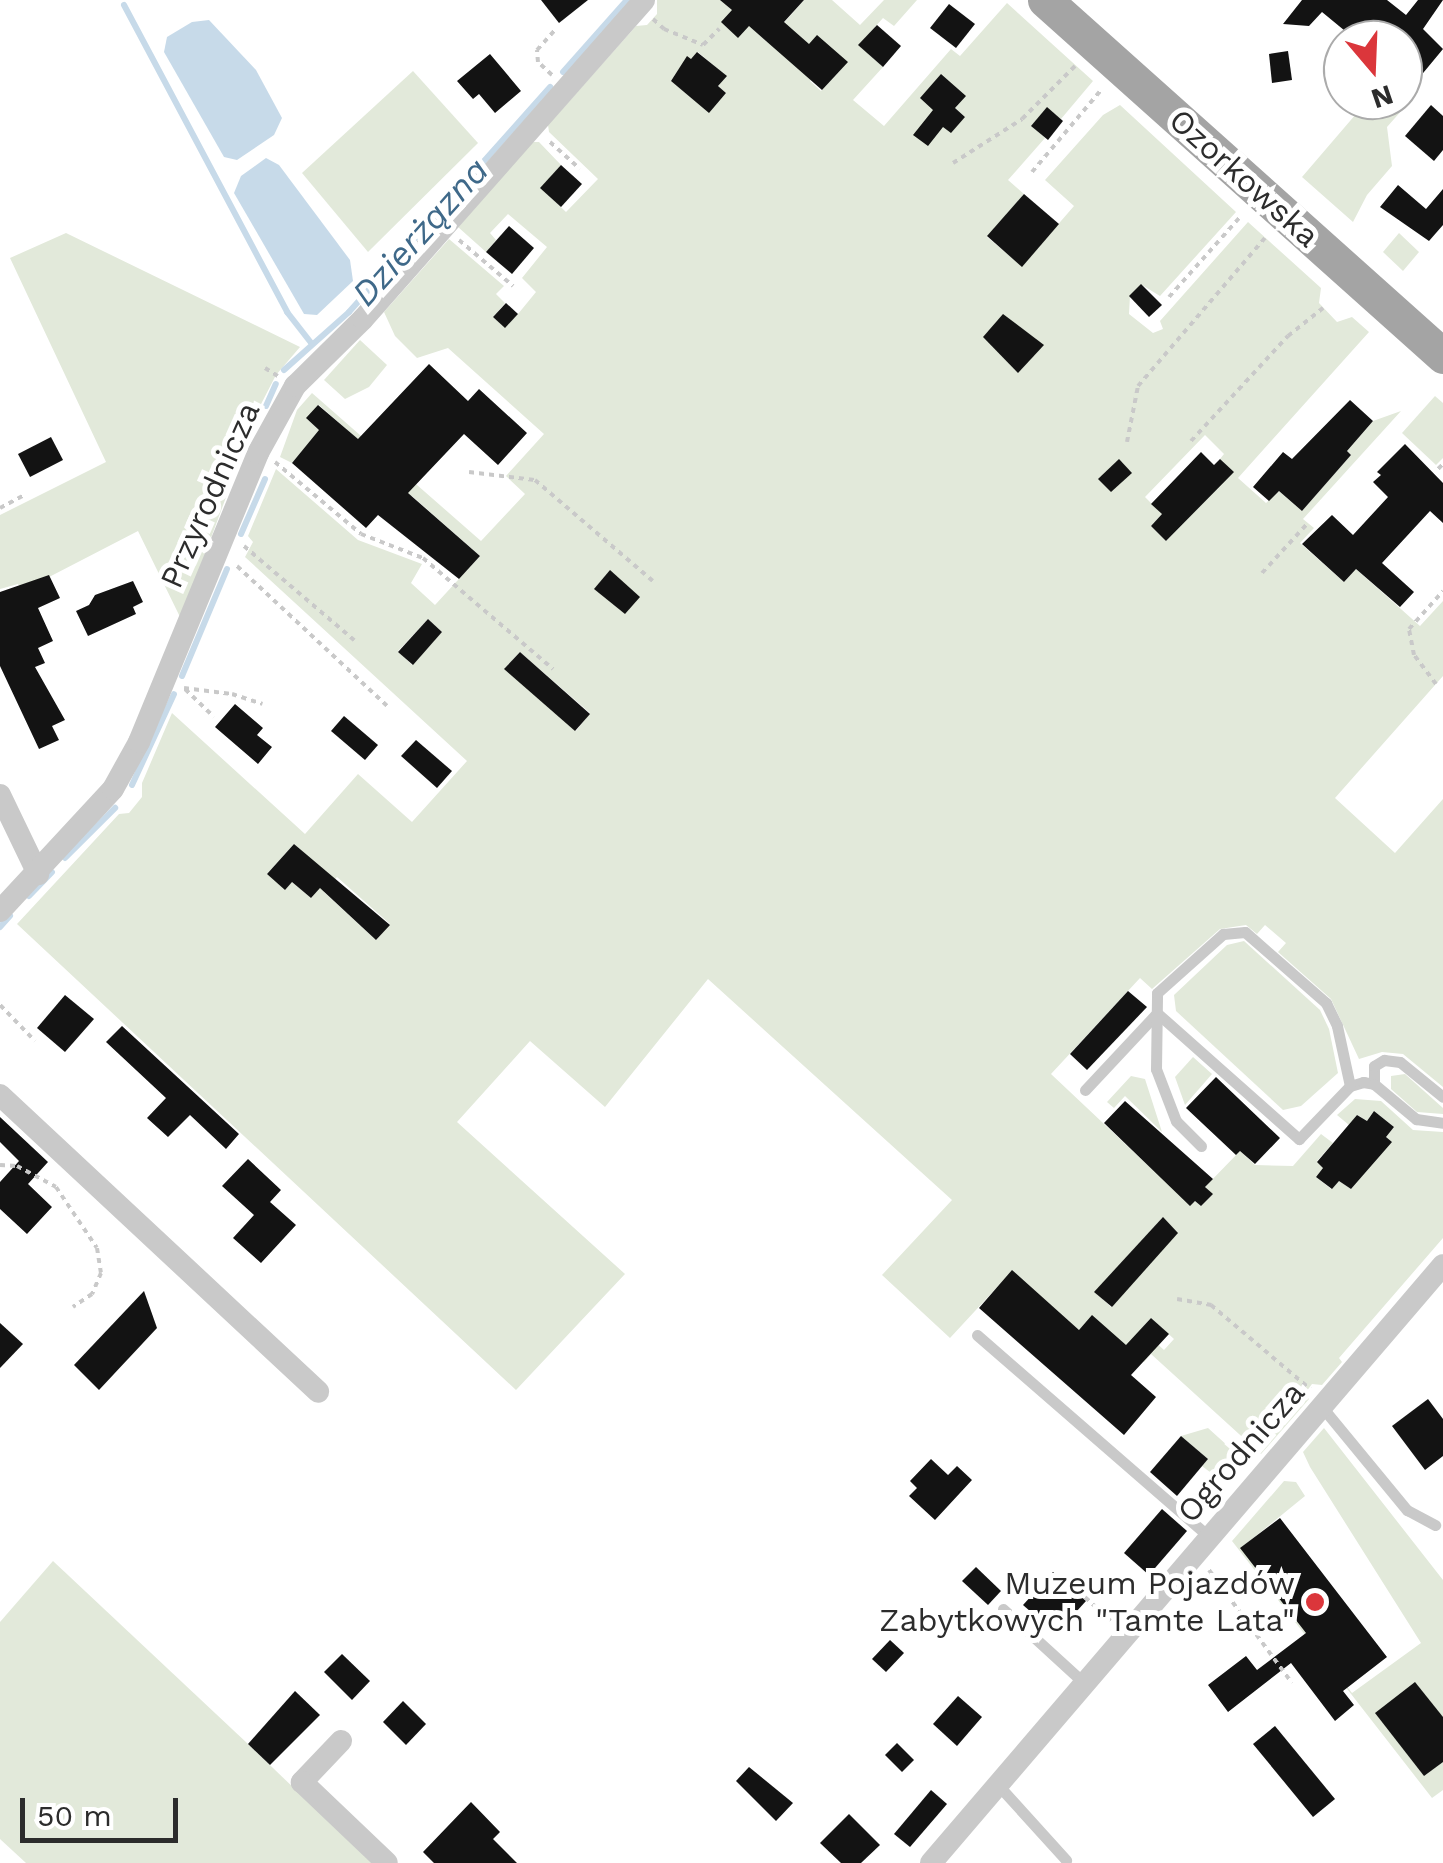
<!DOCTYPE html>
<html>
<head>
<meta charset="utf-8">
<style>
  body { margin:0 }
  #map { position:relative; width:1443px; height:1863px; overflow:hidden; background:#fff; font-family:"Work Sans",sans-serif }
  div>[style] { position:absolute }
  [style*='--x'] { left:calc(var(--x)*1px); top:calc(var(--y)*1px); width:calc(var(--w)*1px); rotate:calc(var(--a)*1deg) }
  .green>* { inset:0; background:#e2e9da }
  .water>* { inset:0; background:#c7dae9 }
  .stream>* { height:6px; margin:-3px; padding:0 3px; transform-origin:3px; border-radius:3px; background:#c7dae9 }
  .building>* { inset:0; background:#131313 }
  .path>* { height:4px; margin-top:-2px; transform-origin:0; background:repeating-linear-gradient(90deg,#c9c9c9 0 5px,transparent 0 10px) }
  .lane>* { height:11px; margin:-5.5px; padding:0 5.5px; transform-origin:5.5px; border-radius:5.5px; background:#c9c9c9 }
  .street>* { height:22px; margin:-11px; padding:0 11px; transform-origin:11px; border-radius:11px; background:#c9c9c9 }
  .primary>* { height:35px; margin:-17.5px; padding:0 17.5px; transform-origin:17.5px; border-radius:17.5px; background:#a4a4a4 }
  .dots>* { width:28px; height:28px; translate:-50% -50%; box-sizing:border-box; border:5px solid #fff; border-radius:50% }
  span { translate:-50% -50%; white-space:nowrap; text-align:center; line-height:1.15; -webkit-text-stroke:10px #fff; paint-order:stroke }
  .street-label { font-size:32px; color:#2c2c2c }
  .poi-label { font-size:32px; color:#2c2c2c }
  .right { translate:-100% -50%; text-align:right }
  .water-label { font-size:35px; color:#3f6989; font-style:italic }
  .north { position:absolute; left:1323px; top:20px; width:100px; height:100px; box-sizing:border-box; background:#fff; border:2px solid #ababab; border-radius:50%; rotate:161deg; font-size:28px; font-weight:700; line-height:40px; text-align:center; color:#2c2c2c }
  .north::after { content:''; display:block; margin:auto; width:35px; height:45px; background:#db363b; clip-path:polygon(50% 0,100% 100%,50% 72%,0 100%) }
  .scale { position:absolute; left:20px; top:1798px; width:158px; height:45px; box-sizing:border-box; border:5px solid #2c2c2c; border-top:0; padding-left:12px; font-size:30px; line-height:35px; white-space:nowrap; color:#2c2c2c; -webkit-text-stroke:8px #fff; paint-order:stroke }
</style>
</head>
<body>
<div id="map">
  <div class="green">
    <div style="clip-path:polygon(evenodd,657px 0,721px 0,767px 42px,804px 0,832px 0,860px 25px,884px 0,917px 0,894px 26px,883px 18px,859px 45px,883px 67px,853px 100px,884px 126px,951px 49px,960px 56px,1007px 3px,1093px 81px,1061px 119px,1047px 108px,1032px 126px,1045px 138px,1008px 180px,1024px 194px,987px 237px,1022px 266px,1074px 206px,1045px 180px,1103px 115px,1120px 105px,1236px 212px,1160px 296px,1142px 285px,1130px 296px,1129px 314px,1153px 333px,1163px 329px,1160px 321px,1248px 222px,1321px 288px,1319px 303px,1337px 322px,1352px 317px,1369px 332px,1238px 478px,1266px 503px,1279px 491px,1302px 511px,1351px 455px,1347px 451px,1373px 421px,1401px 411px,1303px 519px,1314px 528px,1300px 543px,1344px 582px,1356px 569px,1420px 626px,1443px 601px,1443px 676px,1335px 798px,1395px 853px,1443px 799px,1443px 1087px,1403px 1054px,1382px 1052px,1359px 1059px,1331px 999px,1278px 952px,1286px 943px,1265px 925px,1257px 934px,1246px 925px,1220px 929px,1152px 989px,1140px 978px,1051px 1074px,1190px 1205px,1195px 1201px,1201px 1206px,1212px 1195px,1205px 1187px,1240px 1151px,1255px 1165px,1293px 1166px,1321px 1134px,1333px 1143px,1317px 1161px,1323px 1168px,1316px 1177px,1331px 1189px,1339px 1181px,1351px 1189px,1391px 1142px,1386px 1137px,1394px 1127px,1374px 1111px,1367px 1121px,1357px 1115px,1349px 1125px,1337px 1115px,1355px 1099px,1381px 1101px,1413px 1130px,1443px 1132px,1443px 1238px,1339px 1358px,1342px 1362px,1322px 1385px,1312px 1384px,1306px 1392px,1309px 1399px,1261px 1454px,1151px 1354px,1144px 1362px,1092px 1316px,1079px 1330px,1012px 1271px,950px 1338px,882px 1275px,952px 1200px,708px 979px,605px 1107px,530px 1041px,457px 1122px,625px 1274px,516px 1390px,17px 924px,119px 814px,129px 813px,142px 797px,142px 783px,172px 713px,305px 834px,358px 774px,412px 822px,467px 761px,245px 557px,253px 542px,248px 536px,276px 469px,358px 540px,422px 564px,411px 583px,435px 605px,480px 556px,412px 496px,404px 505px,398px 475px,319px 405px,307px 419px,377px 482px,313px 438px,292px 463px,280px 457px,297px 410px,312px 393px,481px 541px,525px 494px,506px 476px,544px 434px,448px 348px,417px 358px,395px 336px,384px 312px,449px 239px,504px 286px,496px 294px,505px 303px,493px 317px,505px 327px,518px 314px,536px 292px,522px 278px,547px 247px,508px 214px,490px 233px,496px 240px,486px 252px,458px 227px,532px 142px,539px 142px,561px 165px,541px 188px,566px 212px,598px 179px,549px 132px,548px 125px,636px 26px,647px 25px,657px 14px,657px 0,698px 52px,726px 76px,718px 86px,726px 93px,709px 112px,671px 81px,687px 57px,691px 59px,698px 52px,657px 0,832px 56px,843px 67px,821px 91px,810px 81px,832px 56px,657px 0,941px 75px,965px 96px,955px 108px,965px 117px,945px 120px,941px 75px,657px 0,1205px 435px,1224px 454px,1220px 459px,1233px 472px,1166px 541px,1151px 526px,1162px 514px,1145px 497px,1205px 435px,657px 0,428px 619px,442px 632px,412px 665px,398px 651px,428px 619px,657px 0,520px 652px,590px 713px,576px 731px,505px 668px,520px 652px,657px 0,294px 844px,330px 876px,311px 898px,292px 882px,267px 874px,294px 844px,657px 0,337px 877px,390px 924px,376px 940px,324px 892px,337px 877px,657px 0,1163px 1217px,1112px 1307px,1111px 1307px,1095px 1292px,1163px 1217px,657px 0,1151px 1318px,1174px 1339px,1164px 1350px,1141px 1329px,1151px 1318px)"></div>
    <div style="clip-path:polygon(413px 71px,478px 143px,368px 252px,302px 173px)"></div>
    <div style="clip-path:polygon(1403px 78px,1418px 92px,1387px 127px,1392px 166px,1367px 195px,1353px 222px,1302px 177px,1368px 100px,1403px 100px)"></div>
    <div style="clip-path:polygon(66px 233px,300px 347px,276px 375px,259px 408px,181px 619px,138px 531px,22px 591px,18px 584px,0 589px,0 515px,106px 462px,10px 258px)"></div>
    <div style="clip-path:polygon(1399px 233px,1419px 252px,1403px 271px,1383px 252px)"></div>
    <div style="clip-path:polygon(360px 340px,387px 365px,369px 387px,345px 399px,324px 380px)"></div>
    <div style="clip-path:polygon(1435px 396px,1443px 403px,1443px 458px,1436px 465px,1402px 433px)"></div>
    <div style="clip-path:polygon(1244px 941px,1320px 1010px,1329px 1029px,1338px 1073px,1301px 1106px,1283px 1110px,1176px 1011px,1174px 995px,1227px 945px)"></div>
    <div style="clip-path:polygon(1193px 1057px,1212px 1074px,1185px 1105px,1175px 1077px)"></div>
    <div style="clip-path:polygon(1405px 1074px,1443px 1108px,1443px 1114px,1417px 1112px,1391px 1089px,1391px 1076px)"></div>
    <div style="clip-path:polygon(1131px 1076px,1145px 1079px,1162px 1132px,1125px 1096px,1114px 1108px,1107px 1102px)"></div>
    <div style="clip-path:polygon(1208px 1428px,1239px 1456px,1219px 1479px,1202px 1466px,1208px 1459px,1181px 1436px)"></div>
    <div style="clip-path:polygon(1324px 1428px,1443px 1580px,1443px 1790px,1432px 1798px,1232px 1541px,1284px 1481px,1296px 1482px,1305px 1496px,1241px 1548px,1352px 1693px,1421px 1643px,1310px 1467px,1303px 1452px)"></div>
    <div style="clip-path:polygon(53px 1561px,248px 1744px,372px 1863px,26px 1863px,0 1839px,0 1622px)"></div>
  </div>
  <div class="water">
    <div style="clip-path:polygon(209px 20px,256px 70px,282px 118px,274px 135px,237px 160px,224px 157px,164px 52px,167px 37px,192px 22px)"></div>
    <div style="clip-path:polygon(266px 158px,279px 165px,350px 260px,353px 281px,317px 315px,304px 314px,234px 193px,241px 176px)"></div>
  </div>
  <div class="stream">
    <div style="--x:124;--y:5;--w:348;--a:62"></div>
    <div style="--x:287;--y:312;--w:39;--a:52"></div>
    <div style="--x:563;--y:72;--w:96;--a:-48.4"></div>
    <div style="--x:284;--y:370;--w:87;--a:-41.7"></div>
    <div style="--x:349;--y:312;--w:302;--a:-48.2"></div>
    <div style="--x:266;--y:406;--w:24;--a:-66"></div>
    <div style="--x:241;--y:534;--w:60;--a:-66.4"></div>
    <div style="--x:182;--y:676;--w:116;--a:-67.2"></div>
    <div style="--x:132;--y:785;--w:100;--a:-65.2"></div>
    <div style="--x:65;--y:858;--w:71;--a:-45"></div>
    <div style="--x:29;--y:896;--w:33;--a:-46"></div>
    <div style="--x:0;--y:927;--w:15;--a:-48"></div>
  </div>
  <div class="building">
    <div style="clip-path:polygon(541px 0,588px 0,559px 23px)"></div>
    <div style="clip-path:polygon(720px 0,804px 0,784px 22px,809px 44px,817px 35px,848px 62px,822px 90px,749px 26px,738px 38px,721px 22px,732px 10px)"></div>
    <div style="clip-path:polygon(1302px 0,1387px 0,1406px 15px,1418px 0,1443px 0,1423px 29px,1443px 49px,1414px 84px,1403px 74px,1403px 40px,1356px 40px,1322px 12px,1309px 26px,1283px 24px)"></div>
    <div style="clip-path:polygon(949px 4px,975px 24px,956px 48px,930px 28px)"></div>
    <div style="clip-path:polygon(877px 25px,901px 46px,883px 67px,858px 45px)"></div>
    <div style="clip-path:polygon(1288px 51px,1292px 80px,1272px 83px,1269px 54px)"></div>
    <div style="clip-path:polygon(697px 52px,727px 76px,718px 86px,726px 93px,709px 113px,671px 81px,687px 56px,691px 59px)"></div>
    <div style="clip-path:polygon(490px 54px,521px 91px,495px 113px,479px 94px,473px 99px,457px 81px)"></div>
    <div style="clip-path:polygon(941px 74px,966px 96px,955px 108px,965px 117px,951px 133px,943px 127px,928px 146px,913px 135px,933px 110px,920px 98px)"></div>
    <div style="clip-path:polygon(1431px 105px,1443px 116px,1443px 150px,1434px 161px,1405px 136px)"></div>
    <div style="clip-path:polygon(1047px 107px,1063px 121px,1048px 140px,1031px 126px)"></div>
    <div style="clip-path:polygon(561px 165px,582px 184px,561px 207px,540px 188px)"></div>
    <div style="clip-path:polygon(1398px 185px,1426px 209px,1443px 189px,1443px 225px,1429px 241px,1380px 207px)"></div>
    <div style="clip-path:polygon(1024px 194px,1059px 224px,1022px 267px,987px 236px)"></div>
    <div style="clip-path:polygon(509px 226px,534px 248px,512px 274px,486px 252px)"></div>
    <div style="clip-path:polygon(1141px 284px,1162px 305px,1149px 317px,1129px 296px)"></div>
    <div style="clip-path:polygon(506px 303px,518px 314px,505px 328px,493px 317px)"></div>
    <div style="clip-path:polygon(1003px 314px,1044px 345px,1018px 373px,983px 337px)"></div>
    <div style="clip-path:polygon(429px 364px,468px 401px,479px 389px,527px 433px,498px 465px,464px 434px,408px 493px,480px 556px,459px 579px,378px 515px,366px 528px,292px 463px,319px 430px,306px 418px,318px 405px,358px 439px)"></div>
    <div style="clip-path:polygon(1350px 400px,1373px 421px,1347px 451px,1351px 455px,1302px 511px,1279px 491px,1269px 501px,1253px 487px,1283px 452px,1292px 459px)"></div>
    <div style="clip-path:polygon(51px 437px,63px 460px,30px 477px,18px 454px)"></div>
    <div style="clip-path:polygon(1405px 444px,1443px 483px,1443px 523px,1430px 511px,1382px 563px,1414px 592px,1400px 607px,1356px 569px,1344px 582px,1302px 544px,1332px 515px,1353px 535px,1388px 497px,1373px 482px,1381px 475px,1377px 472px)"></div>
    <div style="clip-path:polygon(1201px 452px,1214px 465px,1220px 459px,1234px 472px,1166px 541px,1151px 526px,1162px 514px,1151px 504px)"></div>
    <div style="clip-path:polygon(1119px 459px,1132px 473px,1111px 492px,1098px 479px)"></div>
    <div style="clip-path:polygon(610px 570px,640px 597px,625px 614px,594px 589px)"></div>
    <div style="clip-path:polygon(49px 575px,60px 598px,38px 608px,53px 641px,38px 648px,45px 663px,35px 667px,65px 720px,52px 726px,59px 740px,39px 749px,0 666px,0 592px)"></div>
    <div style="clip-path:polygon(133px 581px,143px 602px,133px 607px,136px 614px,88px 636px,76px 611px,89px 605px,95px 595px)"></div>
    <div style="clip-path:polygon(428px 619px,442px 632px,413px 665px,398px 652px)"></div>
    <div style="clip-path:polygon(520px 652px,590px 714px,575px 731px,504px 669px)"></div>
    <div style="clip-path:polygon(235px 704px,263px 728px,257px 735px,272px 747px,258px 764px,215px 727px)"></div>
    <div style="clip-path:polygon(344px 716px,378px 745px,365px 760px,331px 731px)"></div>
    <div style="clip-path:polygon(416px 740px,452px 771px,437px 788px,401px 756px)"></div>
    <div style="clip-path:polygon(294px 844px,390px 925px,376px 940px,320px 888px,311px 898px,292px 882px,285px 890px,267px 874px)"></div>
    <div style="clip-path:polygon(1128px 991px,1147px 1007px,1087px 1070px,1070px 1054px)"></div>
    <div style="clip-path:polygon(65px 995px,94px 1019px,65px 1052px,37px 1028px)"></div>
    <div style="clip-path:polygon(122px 1026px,239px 1134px,226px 1149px,190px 1115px,168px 1137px,147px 1118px,166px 1098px,106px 1042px)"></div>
    <div style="clip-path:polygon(1216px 1077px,1280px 1138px,1255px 1164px,1240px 1151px,1236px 1155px,1186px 1108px)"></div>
    <div style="clip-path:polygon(1125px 1101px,1213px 1179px,1205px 1187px,1213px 1194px,1201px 1206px,1195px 1201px,1190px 1206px,1104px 1123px)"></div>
    <div style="clip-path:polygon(1374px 1111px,1394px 1127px,1386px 1137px,1392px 1142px,1351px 1189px,1339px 1181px,1332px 1189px,1316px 1177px,1323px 1168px,1317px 1162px,1357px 1115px,1367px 1121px)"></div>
    <div style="clip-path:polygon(0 1117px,48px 1162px,28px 1184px,52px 1207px,27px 1234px,0 1209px,0 1182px,19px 1161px,0 1142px)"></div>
    <div style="clip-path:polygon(248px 1159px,281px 1190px,270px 1202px,296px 1225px,261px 1263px,233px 1238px,254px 1215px,222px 1186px)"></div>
    <div style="clip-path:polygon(1163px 1217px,1178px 1233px,1112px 1307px,1094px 1292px)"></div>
    <div style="clip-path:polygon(1012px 1270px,1079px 1330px,1092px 1315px,1126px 1345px,1151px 1318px,1169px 1334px,1131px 1375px,1156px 1397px,1124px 1435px,979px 1308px)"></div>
    <div style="clip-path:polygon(144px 1291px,157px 1328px,99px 1390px,74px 1365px)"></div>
    <div style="clip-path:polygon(0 1323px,23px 1344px,0 1368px)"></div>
    <div style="clip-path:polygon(1428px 1399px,1443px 1419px,1443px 1456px,1425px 1470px,1392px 1426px)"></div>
    <div style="clip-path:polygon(1181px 1436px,1208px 1459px,1177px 1496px,1150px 1472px)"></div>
    <div style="clip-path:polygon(931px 1459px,948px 1475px,957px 1466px,972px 1480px,935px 1520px,909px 1496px,917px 1488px,910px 1481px)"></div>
    <div style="clip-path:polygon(1162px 1509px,1187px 1531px,1149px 1575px,1124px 1553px)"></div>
    <div style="clip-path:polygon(1280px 1518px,1387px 1657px,1343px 1691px,1354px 1705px,1335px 1721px,1291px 1663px,1228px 1712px,1208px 1685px,1246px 1656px,1257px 1670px,1306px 1633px,1240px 1548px)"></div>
    <div style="clip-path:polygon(976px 1567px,1001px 1591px,988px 1605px,962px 1581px)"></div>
    <div style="clip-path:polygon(1053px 1572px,1086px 1601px,1056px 1634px,1023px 1605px)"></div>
    <div style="clip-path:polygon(890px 1640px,904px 1653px,886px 1672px,872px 1659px)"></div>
    <div style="clip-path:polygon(342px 1654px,370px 1681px,352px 1700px,324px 1672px)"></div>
    <div style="clip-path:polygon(1415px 1682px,1443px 1717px,1443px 1762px,1424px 1776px,1375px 1713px)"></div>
    <div style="clip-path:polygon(295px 1691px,320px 1715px,270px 1765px,248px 1744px)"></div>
    <div style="clip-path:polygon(958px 1696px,982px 1717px,957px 1746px,933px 1724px)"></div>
    <div style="clip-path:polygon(403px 1701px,426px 1724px,406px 1745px,383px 1722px)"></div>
    <div style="clip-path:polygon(1275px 1726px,1335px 1799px,1313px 1817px,1253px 1744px)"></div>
    <div style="clip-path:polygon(897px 1743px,914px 1760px,902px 1772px,885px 1755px)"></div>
    <div style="clip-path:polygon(749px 1767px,793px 1803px,776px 1821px,736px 1781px)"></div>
    <div style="clip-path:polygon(931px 1790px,947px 1804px,910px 1847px,894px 1834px)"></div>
    <div style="clip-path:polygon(471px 1802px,500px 1832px,493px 1839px,517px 1863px,434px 1863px,423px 1852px)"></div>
    <div style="clip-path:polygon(849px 1814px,880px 1845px,861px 1863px,841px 1863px,820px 1843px)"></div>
  </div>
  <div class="path">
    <div style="--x:653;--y:19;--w:15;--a:42"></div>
    <div style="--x:664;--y:29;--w:42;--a:22.3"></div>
    <div style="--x:703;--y:45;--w:23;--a:-45"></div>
    <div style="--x:552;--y:75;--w:19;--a:-137"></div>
    <div style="--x:538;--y:62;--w:12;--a:-95"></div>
    <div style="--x:537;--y:50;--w:28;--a:-48"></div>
    <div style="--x:550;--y:142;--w:40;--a:42"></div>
    <div style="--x:953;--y:163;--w:82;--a:-32.5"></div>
    <div style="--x:1022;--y:119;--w:75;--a:-45"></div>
    <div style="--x:1032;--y:172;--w:109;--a:-49.9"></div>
    <div style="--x:459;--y:240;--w:71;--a:40.4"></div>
    <div style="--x:1169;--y:297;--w:108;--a:-48.4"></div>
    <div style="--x:265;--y:368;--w:15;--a:32"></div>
    <div style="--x:1191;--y:441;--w:143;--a:-47.3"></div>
    <div style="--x:1288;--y:336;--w:45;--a:-38.7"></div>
    <div style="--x:1127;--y:442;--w:57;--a:-78.9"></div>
    <div style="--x:1138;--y:386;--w:195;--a:-49.4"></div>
    <div style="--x:275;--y:462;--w:112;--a:39.9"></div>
    <div style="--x:361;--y:534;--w:66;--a:21.2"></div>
    <div style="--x:423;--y:558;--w:171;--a:40.5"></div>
    <div style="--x:1438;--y:469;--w:7;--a:-45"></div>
    <div style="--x:469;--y:472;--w:66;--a:6.9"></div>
    <div style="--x:535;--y:480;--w:155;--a:40.6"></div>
    <div style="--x:0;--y:508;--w:26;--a:-28"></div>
    <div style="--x:244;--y:546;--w:145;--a:40.5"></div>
    <div style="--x:237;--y:566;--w:205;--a:43"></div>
    <div style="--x:1262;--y:573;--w:68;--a:-47.4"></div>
    <div style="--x:1436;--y:684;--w:36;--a:-127"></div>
    <div style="--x:1414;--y:655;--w:26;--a:-101"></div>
    <div style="--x:1409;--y:629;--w:51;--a:-48.2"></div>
    <div style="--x:184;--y:688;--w:48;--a:7.1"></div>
    <div style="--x:232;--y:694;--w:32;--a:18"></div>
    <div style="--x:185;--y:689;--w:40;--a:44"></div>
    <div style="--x:0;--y:1005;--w:50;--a:45.8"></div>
    <div style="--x:0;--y:1165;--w:17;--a:3"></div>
    <div style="--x:17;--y:1166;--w:44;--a:28.3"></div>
    <div style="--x:56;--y:1187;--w:73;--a:56.1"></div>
    <div style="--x:97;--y:1248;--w:25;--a:81"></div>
    <div style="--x:101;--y:1273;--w:23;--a:113"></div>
    <div style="--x:92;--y:1294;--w:23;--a:146"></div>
    <div style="--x:1177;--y:1299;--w:35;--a:10"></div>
    <div style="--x:1211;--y:1305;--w:130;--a:40.3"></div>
    <div style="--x:1209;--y:1570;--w:140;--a:53.7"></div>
    <div style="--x:1085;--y:1597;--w:35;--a:43"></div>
  </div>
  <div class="lane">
    <div style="--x:1374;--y:1084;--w:18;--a:-90"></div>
    <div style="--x:1374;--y:1066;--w:12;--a:-31"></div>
    <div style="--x:1384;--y:1060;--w:16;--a:7"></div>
    <div style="--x:1400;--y:1062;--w:55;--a:39.1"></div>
    <div style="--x:1085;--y:1090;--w:105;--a:-46.9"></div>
    <div style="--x:1157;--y:1013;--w:190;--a:41.6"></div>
    <div style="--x:1299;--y:1139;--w:74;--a:-46.1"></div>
    <div style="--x:1350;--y:1086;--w:14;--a:-17"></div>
    <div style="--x:1363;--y:1082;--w:11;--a:10"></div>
    <div style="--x:1374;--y:1084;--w:55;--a:39.8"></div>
    <div style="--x:1416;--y:1119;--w:27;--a:8"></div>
    <div style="--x:1201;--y:1146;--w:35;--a:-135"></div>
    <div style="--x:1176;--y:1121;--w:56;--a:-111"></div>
    <div style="--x:1156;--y:1069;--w:76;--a:-89.2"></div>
    <div style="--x:1157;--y:993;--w:89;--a:-41.8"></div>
    <div style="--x:1223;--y:934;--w:22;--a:-5"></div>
    <div style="--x:1245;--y:932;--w:108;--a:41.2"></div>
    <div style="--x:1326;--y:1003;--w:25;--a:64"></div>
    <div style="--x:1337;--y:1026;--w:61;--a:77.8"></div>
    <div style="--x:977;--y:1335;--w:308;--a:41"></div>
    <div style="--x:1322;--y:1407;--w:134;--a:50.5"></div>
    <div style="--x:1407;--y:1510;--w:32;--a:28"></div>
    <div style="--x:1003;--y:1609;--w:111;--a:42.4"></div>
    <div style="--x:999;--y:1786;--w:100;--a:47.8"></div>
  </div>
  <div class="street">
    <div style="--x:0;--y:795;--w:88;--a:64.3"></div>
    <div style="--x:0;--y:911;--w:166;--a:-47.2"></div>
    <div style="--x:113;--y:789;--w:54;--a:-61"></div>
    <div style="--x:139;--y:742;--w:313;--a:-67.6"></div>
    <div style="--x:258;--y:453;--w:77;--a:-61.1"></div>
    <div style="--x:295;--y:386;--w:95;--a:-44.6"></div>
    <div style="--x:363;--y:319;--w:425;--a:-48.6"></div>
    <div style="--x:0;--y:1095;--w:435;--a:43"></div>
    <div style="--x:341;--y:1741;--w:57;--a:133.6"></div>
    <div style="--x:302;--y:1782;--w:117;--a:43.6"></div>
    <div style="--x:931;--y:1863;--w:787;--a:-49.43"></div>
  </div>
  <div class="primary">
    <div style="--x:1045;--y:0;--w:534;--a:41.81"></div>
  </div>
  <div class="dots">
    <div style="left:1315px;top:1602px;background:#db363b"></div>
  </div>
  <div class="street-label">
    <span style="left:1244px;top:178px;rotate:42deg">Ozorkowska</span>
    <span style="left:210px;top:495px;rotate:-66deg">Przyrodnicza</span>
    <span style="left:1241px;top:1452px;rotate:-49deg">Ogrodnicza</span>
  </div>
  <div class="poi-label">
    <span class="right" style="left:1295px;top:1602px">Muzeum Pojazdów<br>Zabytkowych "Tamte Lata"</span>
  </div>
  <div class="water-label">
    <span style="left:420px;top:232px;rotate:-48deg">Dzierżązna</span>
  </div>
  <div class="north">N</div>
  <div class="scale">50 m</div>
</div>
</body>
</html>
